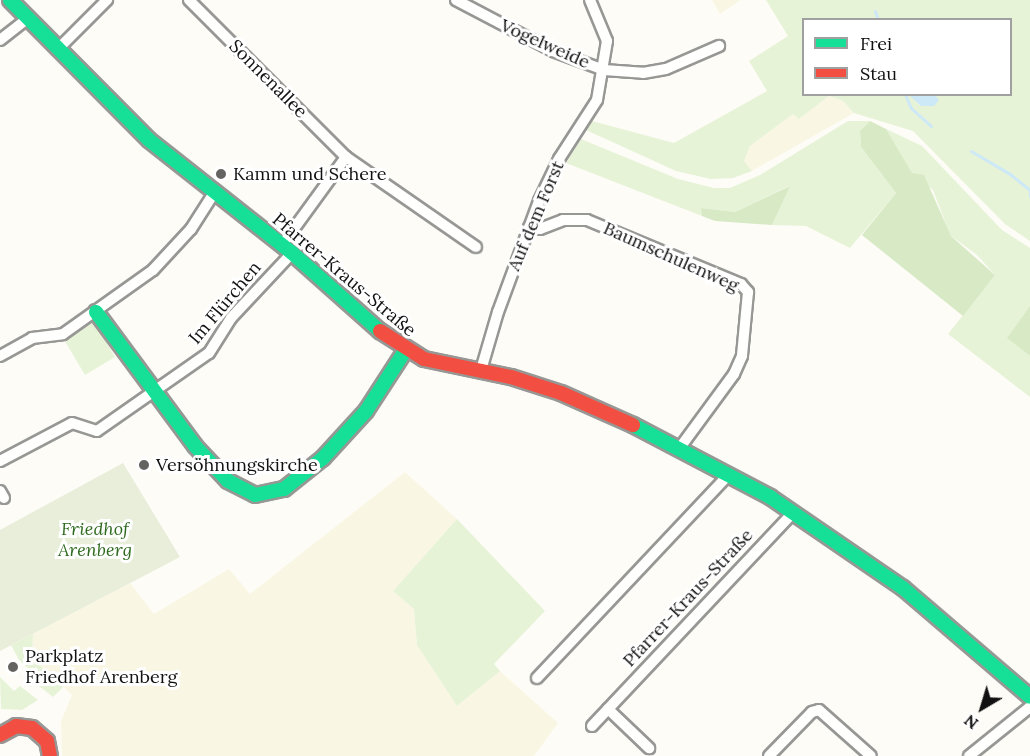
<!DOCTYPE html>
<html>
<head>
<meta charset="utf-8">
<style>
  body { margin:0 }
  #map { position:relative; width:1030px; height:756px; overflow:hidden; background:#fdfcf7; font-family:Lora,serif }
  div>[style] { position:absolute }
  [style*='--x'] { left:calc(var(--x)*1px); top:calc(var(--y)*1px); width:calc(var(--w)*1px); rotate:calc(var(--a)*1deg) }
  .farmland>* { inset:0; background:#f9f7e4 }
  .green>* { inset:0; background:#e7f3d7 }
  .forest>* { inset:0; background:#d8eac5 }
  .cemetery>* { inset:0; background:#e9eedb }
  .water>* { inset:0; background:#cde8f7 }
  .stream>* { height:3px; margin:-1.5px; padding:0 1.5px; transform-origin:1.5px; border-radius:1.5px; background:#cde8f7 }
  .roads { filter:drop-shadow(2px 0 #979795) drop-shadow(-2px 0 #979795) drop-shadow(0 2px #979795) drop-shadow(0 -2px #979795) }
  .street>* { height:10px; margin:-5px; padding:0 5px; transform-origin:5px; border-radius:5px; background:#fffffe }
  .fast>* { height:14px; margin:-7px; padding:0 7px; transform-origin:7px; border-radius:7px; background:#16e098 }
  .jam>* { height:14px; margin:-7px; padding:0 7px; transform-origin:7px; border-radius:7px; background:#f24e42 }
  .dots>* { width:16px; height:16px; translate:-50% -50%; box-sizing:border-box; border:3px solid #fff; border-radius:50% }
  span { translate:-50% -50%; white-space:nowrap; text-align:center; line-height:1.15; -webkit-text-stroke:6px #fff; paint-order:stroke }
  .street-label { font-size:18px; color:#111 }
  .poi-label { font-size:18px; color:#111 }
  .left { translate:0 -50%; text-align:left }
  .park-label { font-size:18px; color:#2f6b1f; font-style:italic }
  .legend { position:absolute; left:802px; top:18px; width:210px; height:78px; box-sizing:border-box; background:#fff; border:2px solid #a0a0a0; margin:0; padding:8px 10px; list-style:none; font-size:18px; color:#111 }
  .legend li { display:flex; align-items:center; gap:12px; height:30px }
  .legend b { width:30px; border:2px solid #a0a0a0 }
  .north { position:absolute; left:952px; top:678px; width:60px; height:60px; -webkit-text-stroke:4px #fff; paint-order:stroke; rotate:218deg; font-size:16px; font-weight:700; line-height:24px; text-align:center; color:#111 }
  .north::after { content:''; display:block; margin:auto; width:21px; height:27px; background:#111; clip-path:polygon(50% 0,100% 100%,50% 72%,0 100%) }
</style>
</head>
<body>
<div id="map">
  <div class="farmland">
    <div style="clip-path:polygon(712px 0,741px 0,720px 14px)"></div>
    <div style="clip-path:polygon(829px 96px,843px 101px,854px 113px,752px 171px,744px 161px,750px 146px,794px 113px,799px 119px)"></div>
    <div style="clip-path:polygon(405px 472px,457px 519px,393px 591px,414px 609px,417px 645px,457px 706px,500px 671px,558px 723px,534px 756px,62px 756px,61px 721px,72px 695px,32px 658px,33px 634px,130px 583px,154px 614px,229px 569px,250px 594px)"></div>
  </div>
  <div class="green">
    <div style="clip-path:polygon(evenodd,766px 0,1030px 0,1030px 241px,1005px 224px,913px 131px,854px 113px,843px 101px,829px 96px,799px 119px,793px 114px,750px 146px,744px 161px,752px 171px,733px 178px,711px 179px,676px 171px,586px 130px,592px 121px,674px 143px,767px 91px,749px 61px,788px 36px,766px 0,804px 20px,1010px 20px,1010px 94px,935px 95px,934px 106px,921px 106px,909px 94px,804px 94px,804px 20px)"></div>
    <div style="clip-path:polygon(848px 121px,870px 121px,860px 131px,861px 147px,896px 193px,850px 248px,806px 226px,772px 225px,789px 186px,735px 212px,701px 208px,702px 216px,566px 163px,581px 139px,678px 179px,714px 188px,730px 188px,760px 175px)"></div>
    <div style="clip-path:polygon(886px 129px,922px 146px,1002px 230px,1030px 248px,1030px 306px,1008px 338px,1030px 356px,1030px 397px,948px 334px,995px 275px,977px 255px,950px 235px,933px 190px,912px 174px)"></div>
    <div style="clip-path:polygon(93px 320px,115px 357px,85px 375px,63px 338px)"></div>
    <div style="clip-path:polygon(457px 519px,545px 611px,494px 664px,500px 671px,457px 706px,417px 645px,414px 609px,393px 591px)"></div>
    <div style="clip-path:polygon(33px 634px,32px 658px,63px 687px,53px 697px,29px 678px,33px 673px,19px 660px,11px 645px)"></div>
    <div style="clip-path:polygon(0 677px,14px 691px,20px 686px,38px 700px,22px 710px,1px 709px)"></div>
  </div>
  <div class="forest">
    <div style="clip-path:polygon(870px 121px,886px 129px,912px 173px,924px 175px,951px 236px,995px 275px,963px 316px,862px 235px,896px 193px,861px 147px,860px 131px)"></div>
    <div style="clip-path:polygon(790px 186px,772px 225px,715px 221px,702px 216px,701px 208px,735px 212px)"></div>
    <div style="clip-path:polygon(1030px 306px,1030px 356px,1007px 338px)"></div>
  </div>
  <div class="cemetery">
    <div style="clip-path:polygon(123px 463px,180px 557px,0 651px,0 530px)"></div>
  </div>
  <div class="water">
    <div style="clip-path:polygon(909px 95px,935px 95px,939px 100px,934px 106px,921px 106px)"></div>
  </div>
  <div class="stream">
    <div style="--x:875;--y:11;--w:9;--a:72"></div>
    <div style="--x:905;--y:94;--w:15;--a:67"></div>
    <div style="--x:911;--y:108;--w:27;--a:42"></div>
    <div style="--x:971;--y:151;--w:45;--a:30.5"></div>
    <div style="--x:1010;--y:174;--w:26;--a:39"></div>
    <div style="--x:1030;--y:190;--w:6;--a:90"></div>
  </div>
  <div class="roads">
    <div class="street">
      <div style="--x:189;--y:0;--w:222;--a:45"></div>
      <div style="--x:456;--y:0;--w:110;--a:27.7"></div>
      <div style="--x:553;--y:51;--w:54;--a:20.4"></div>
      <div style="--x:604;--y:70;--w:39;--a:4"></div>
      <div style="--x:643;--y:73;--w:23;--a:-10"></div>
      <div style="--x:666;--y:69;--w:58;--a:-23.5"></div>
      <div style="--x:0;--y:40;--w:34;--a:-38"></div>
      <div style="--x:57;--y:50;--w:71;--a:-45"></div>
      <div style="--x:529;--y:227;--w:11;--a:10"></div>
      <div style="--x:540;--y:229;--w:25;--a:-21"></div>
      <div style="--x:563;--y:220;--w:24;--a:0"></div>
      <div style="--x:587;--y:220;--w:167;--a:22.6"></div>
      <div style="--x:741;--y:284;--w:11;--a:49"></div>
      <div style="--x:748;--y:292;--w:64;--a:95.4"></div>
      <div style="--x:742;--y:356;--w:20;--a:114"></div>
      <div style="--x:734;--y:374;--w:93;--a:126.3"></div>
      <div style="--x:282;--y:245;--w:109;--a:-54"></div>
      <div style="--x:346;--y:157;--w:158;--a:34.7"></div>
      <div style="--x:0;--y:356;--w:37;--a:-29"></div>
      <div style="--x:32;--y:338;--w:31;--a:-7"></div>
      <div style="--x:63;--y:334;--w:110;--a:-35.4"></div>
      <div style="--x:153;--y:270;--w:56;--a:-47.2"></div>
      <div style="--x:191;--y:229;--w:43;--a:-57.4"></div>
      <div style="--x:481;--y:370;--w:60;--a:-73.7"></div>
      <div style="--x:498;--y:312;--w:118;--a:-69.7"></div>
      <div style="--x:539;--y:201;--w:47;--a:-64.5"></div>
      <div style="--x:559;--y:159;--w:70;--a:-57.2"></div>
      <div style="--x:597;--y:100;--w:60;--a:-80.4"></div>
      <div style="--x:607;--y:41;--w:44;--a:-112.5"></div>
      <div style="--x:0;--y:461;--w:81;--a:-27.8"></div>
      <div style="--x:72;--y:423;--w:26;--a:18"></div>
      <div style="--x:97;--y:431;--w:136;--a:-34.9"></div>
      <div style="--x:209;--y:353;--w:41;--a:-57.8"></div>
      <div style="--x:231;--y:318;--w:89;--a:-46.8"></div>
      <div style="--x:0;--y:491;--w:8;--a:60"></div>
      <div style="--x:537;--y:678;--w:280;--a:-46.7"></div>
      <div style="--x:608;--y:709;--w:57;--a:43.6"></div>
      <div style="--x:592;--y:726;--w:294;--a:-46.7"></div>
      <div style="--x:769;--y:756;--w:62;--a:-45.7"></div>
      <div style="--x:812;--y:712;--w:7;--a:-16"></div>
      <div style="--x:819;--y:710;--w:69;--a:41.5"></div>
      <div style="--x:969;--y:756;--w:78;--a:-38.8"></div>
    </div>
    <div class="fast">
      <div style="--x:10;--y:0;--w:197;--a:45.2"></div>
      <div style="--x:149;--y:140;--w:182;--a:38.3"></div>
      <div style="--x:292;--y:253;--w:118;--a:41.6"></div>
      <div style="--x:96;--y:312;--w:167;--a:53.5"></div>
      <div style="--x:195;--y:446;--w:48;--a:46.7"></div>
      <div style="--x:228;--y:481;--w:30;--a:27"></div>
      <div style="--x:255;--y:495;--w:30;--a:-12"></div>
      <div style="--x:284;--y:489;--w:50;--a:-38.5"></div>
      <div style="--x:323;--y:458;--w:64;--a:-47.5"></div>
      <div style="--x:366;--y:411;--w:72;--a:-57"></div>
      <div style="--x:633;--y:425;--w:155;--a:27.7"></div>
      <div style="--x:770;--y:497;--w:161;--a:34.4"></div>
      <div style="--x:903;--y:588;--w:167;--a:40.6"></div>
    </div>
    <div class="jam">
      <div style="--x:380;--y:331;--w:52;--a:32.5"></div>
      <div style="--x:424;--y:359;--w:89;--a:11.7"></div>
      <div style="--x:511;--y:377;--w:52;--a:17.7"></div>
      <div style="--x:561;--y:393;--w:79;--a:24"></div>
      <div style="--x:0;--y:735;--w:18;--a:-29"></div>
      <div style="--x:16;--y:726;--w:16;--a:7"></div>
      <div style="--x:32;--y:728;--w:20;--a:41"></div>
      <div style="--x:47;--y:741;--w:15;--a:79"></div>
    </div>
  </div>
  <div class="dots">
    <div style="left:221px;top:174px;background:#646362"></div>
    <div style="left:144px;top:465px;background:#646362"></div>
    <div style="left:13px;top:667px;background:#646362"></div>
  </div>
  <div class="street-label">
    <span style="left:545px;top:44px;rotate:24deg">Vogelweide</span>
    <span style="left:268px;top:79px;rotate:45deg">Sonnenallee</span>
    <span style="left:536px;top:216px;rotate:-67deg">Auf dem Forst</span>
    <span style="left:671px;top:257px;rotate:24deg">Baumschulenweg</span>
    <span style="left:344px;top:275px;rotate:40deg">Pfarrer-Kraus-Straße</span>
    <span style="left:225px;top:303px;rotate:-50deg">Im Flürchen</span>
    <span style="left:688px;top:598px;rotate:-47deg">Pfarrer-Kraus-Straße</span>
  </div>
  <div class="poi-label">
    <span class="left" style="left:233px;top:174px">Kamm und Schere</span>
    <span class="left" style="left:156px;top:465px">Versöhnungskirche</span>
    <span class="left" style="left:25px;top:667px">Parkplatz<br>Friedhof Arenberg</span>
  </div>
  <div class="park-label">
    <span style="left:95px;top:540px">Friedhof<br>Arenberg</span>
  </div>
  <ul class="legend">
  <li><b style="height:8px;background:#16e098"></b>Frei</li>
  <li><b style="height:8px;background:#f24e42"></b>Stau</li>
  </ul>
  <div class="north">N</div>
</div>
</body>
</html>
